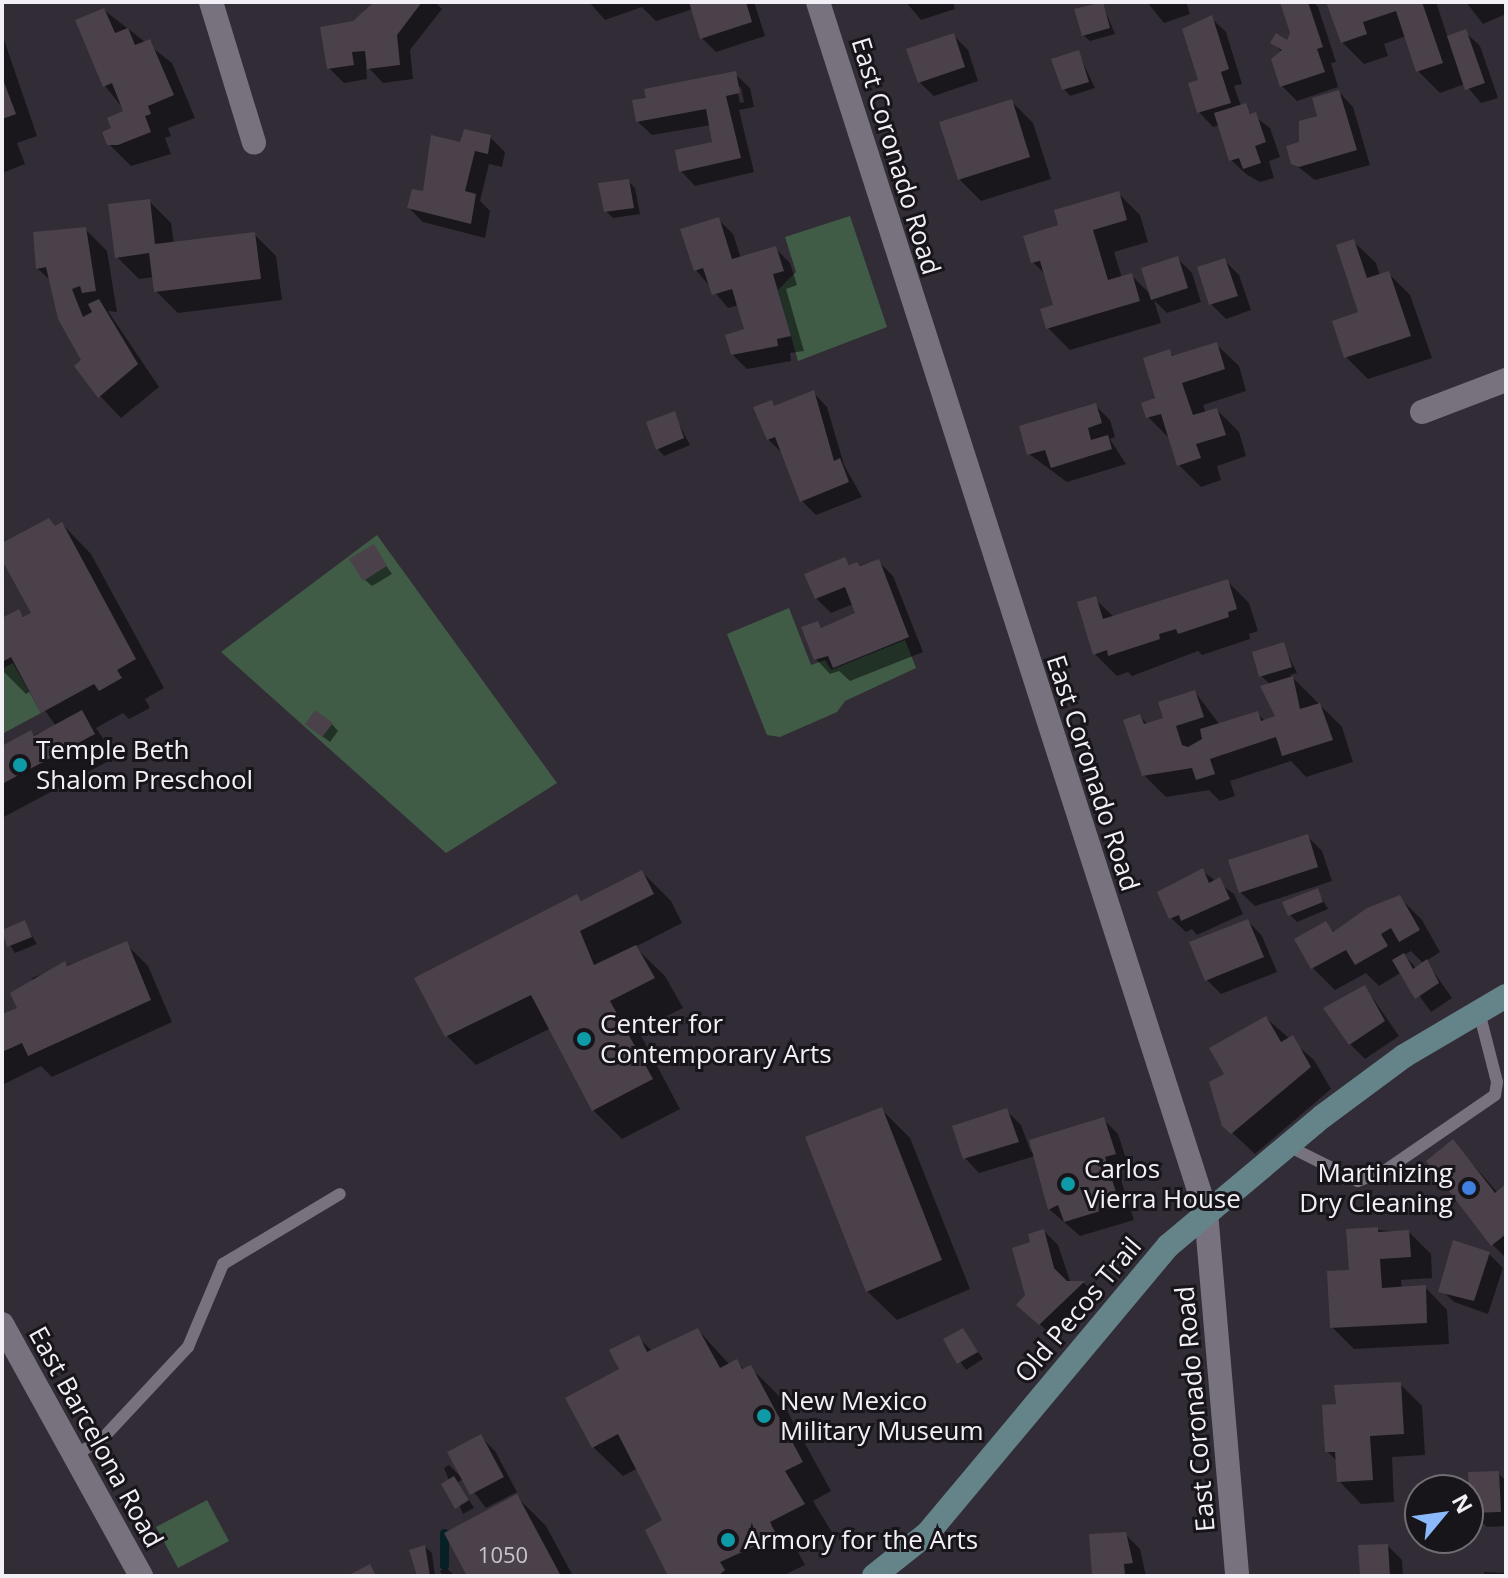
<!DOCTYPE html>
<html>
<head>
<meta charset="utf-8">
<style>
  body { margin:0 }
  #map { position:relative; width:1508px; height:1578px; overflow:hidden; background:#322c36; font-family:"Open Sans",sans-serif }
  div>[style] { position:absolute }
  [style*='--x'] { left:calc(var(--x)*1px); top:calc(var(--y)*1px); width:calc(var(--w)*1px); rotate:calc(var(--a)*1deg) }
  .green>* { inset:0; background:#415c46 }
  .shadow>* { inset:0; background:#0007 }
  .stream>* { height:9px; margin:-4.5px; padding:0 4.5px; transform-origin:4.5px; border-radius:4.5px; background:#052126 }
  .building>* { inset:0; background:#4a414b }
  .lane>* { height:12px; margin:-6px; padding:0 6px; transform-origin:6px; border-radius:6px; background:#78727e }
  .street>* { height:24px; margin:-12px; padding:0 12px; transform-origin:12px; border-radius:12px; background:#78727e }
  .secondary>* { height:24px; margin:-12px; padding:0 12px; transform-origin:12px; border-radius:12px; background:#64848a }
  .dots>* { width:22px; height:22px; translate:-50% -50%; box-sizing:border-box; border:4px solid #18151a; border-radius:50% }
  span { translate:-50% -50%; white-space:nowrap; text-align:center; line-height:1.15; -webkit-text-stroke:6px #18151a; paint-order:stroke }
  .number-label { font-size:22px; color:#c9c4cb }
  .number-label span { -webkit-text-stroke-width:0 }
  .street-label { font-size:26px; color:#f3eff6 }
  .poi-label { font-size:26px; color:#f3eff6 }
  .left { translate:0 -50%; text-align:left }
  .right { translate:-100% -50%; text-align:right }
  .frame { position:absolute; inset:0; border:4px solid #f3eff6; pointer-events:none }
  .north { position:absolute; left:1404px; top:1474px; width:80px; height:80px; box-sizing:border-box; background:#18151a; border:2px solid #706c72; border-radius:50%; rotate:61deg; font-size:22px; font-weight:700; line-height:32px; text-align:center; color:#f3eff6 }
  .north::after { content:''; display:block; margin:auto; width:28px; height:36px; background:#8bbafc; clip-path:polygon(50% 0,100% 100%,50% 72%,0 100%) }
</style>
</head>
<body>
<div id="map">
  <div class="green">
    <div style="clip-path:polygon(850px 216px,887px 327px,798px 361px,778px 290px,796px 272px,785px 237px)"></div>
    <div style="clip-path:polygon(377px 535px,557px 783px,446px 853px,221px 652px)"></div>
    <div style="clip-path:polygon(789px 608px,811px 665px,825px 660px,831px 670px,905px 640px,916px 668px,845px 701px,837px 712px,780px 737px,767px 735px,727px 634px)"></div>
    <div style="clip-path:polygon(13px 663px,41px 713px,2px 734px,2px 669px)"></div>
    <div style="clip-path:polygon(207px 1500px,229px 1541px,178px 1568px,156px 1527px)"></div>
  </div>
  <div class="shadow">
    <div style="clip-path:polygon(377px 2px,435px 2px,442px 9px,410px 50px,413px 79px,383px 83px,366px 65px,367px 79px,344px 83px,329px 68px)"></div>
    <div style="clip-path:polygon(589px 2px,754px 2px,765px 36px,716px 52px,702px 38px,693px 9px,656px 21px,642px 7px,605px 20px)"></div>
    <div style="clip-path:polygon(906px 2px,953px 2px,955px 9px,921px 20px)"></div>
    <div style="clip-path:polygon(1147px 2px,1186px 2px,1190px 14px,1164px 23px)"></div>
    <div style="clip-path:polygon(1282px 2px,1313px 2px,1318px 7px,1336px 62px,1331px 63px,1338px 87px,1297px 101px,1282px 86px,1282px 52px,1273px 43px,1288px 42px,1292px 33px)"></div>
    <div style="clip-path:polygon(1328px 2px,1436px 2px,1448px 38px,1465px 32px,1480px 46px,1498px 98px,1481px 103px,1465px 84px,1440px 93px,1418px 71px,1406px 36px,1384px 44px,1388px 56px,1364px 64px,1342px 42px)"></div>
    <div style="clip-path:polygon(1466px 2px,1506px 2px,1506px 14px,1483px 24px)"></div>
    <div style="clip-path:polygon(1102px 3px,1115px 34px,1090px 41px,1083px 35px)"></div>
    <div style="clip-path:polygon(104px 10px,172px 63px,195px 118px,168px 128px,171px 136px,165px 138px,171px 154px,131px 166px,109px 144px,126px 112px,105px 86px)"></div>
    <div style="clip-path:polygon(1211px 18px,1226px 32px,1242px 84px,1234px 86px,1241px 106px,1270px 128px,1280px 157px,1269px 161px,1274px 178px,1260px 182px,1246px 174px,1231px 160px,1220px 125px,1213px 127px,1199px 112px)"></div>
    <div style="clip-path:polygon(2px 34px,37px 136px,17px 143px,25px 164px,2px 173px)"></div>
    <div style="clip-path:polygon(953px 35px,968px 50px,978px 81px,934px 96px,919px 82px)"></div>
    <div style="clip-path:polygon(1078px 52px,1095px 88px,1070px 96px,1064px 89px)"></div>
    <div style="clip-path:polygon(evenodd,735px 74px,750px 88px,754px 107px,739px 110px,754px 172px,695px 186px,681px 171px,714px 143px,711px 125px,652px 135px,637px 121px,735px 74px,737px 87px,741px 87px,744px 102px,740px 103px,737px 87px)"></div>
    <div style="clip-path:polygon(1339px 92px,1353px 107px,1370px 165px,1315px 180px,1293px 163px,1302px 144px,1299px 134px)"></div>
    <div style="clip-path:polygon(1011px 101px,1033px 123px,1051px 179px,981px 201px,959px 179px)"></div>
    <div style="clip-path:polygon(490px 137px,505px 152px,502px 167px,489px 164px,480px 201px,490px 211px,485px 238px,423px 222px,409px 208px,462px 145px)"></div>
    <div style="clip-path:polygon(628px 181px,635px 188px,640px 214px,613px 218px,606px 211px)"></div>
    <div style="clip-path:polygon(1118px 193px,1140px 215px,1148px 242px,1114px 252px,1122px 278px,1131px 275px,1152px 296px,1178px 259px,1192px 273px,1201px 302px,1167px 313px,1154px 300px,1161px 323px,1070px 350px,1048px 328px,1056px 306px,1047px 276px,1033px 262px,1060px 227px)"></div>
    <div style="clip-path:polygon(149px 201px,171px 223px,174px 244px,254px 234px,276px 256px,282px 300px,178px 313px,156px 291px,154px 277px,139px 279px,117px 257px)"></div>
    <div style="clip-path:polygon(719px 220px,733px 234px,741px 258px,775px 248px,790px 263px,797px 285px,786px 289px,804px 351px,790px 353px,791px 361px,747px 369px,732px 354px,746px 330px,739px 305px,728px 308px,696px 270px)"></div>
    <div style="clip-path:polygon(85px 229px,107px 251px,117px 312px,108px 311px,159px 387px,121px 418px,100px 396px,52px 282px,37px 268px)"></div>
    <div style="clip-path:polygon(1353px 241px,1376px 263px,1380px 276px,1388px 273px,1410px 295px,1432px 358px,1368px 379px,1346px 357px,1334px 322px,1361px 313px)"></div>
    <div style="clip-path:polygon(1224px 260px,1239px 275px,1251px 310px,1226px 319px,1211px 304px)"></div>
    <div style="clip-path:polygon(1216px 344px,1239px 366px,1246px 391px,1203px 405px,1206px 413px,1217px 410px,1239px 432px,1246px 456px,1217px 466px,1221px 480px,1201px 487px,1179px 465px,1170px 439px,1148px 417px,1169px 352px,1175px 357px)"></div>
    <div style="clip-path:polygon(813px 392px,827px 407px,844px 465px,862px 497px,816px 515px,802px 501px,783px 454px,768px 439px,771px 402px,776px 408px)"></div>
    <div style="clip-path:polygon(1095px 405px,1110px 420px,1115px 437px,1110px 439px,1126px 464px,1067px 482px,1029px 454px)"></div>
    <div style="clip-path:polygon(674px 414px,690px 445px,664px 456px,658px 449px)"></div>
    <div style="clip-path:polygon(62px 524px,91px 554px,164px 688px,145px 699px,150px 708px,129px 719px,123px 713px,96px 728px,116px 757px,2px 818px,2px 748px,56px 726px,31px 691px,26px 694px,2px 670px,2px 623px,19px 612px,25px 618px,33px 613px,56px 528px)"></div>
    <div style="clip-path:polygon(373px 547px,392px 574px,372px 586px,365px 580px)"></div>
    <div style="clip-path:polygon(845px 560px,852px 567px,878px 561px,893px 576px,923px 652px,850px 681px,839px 671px,830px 674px,816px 659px,817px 623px,823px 629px,858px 614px,853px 604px,831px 613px,816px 598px)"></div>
    <div style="clip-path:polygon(1227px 581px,1249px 603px,1258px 631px,1249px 634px,1250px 639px,1202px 655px,1198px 651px,1132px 676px,1128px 672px,1117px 676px,1095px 654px,1095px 599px,1114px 617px)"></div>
    <div style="clip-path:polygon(1283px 644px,1297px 673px,1290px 675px,1342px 727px,1353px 762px,1306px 777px,1291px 761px,1230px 781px,1235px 796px,1220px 801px,1209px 790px,1166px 797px,1144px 775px,1140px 716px,1148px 725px,1166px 719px,1195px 692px,1220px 725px,1257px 713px,1265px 721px,1278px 717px,1271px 685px,1261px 676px)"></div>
    <div style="clip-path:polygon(332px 724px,338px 731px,330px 742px,314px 730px)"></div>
    <div style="clip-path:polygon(1307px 836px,1322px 851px,1332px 881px,1255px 906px,1240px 892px)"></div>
    <div style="clip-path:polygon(1202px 871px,1234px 894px,1243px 914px,1197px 935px,1192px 929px,1186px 932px,1171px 918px)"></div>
    <div style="clip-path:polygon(642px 872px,671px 901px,682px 923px,635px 947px,665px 976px,683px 1008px,638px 1030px,680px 1109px,622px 1139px,593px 1110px,551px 1028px,476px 1065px,447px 1036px,577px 896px,583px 902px)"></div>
    <div style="clip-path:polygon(1317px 890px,1328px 909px,1297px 922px,1290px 915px)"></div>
    <div style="clip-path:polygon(evenodd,1399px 897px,1422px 920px,1440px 952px,1426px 961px,1452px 998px,1431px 1012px,1402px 972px,1379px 986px,1366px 973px,1335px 990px,1313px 968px,1297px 940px,1326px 924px,1335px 933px,1399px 897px,1411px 951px,1424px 964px,1417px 969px,1404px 955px,1411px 951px)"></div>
    <div style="clip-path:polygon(1248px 921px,1262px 936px,1277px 972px,1221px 994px,1207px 980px)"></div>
    <div style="clip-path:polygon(24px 923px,37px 944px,15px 953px,2px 932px)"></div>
    <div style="clip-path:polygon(126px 944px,148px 966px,172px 1022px,52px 1077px,41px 1066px,2px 1085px,2px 1017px,19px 1009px,35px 983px,32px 978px)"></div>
    <div style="clip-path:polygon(1365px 987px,1399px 1036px,1365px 1059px,1350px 1044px)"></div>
    <div style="clip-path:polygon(1266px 1018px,1314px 1060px,1331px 1089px,1255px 1154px,1224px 1125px,1227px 1075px)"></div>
    <div style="clip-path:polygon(881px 1109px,910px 1138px,970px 1289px,897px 1320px,867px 1291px)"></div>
    <div style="clip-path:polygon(1007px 1111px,1021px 1125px,1031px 1152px,1103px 1119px,1118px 1134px,1129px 1168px,1118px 1171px,1134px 1220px,1080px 1236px,1049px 1209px,1035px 1156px,979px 1173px,965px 1158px)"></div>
    <div style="clip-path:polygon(1453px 1142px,1498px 1193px,1506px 1187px,1506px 1258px,1493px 1245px)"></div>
    <div style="clip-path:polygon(1377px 1230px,1409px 1232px,1431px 1254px,1432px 1278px,1401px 1280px,1402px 1289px,1425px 1287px,1447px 1310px,1449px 1344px,1354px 1349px,1332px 1327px,1351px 1272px)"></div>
    <div style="clip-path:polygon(1044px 1231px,1058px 1245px,1071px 1284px,1084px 1283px,1098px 1296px,1055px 1338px,1034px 1319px,1027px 1296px,1033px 1244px)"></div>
    <div style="clip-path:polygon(1489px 1254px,1503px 1268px,1488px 1314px,1454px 1302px,1439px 1288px)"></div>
    <div style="clip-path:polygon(698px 1330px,730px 1365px,736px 1361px,745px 1370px,750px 1367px,779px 1396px,831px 1491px,813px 1501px,833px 1534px,798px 1552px,805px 1565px,782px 1576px,670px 1576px,647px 1530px,665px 1521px,638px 1468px,623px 1476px,593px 1447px,639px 1338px,653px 1352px)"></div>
    <div style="clip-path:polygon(963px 1331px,983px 1359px,966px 1370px,945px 1340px)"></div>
    <div style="clip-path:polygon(1400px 1384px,1422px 1406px,1425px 1455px,1392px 1457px,1394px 1502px,1361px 1504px,1339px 1481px,1338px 1462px,1327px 1451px,1338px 1406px)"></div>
    <div style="clip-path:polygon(480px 1436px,495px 1451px,517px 1492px,486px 1508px,464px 1479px,458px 1482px,474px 1508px,463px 1514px,444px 1468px,449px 1465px,462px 1478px)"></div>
    <div style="clip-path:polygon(1498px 1473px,1506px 1481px,1506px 1526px,1487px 1527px,1472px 1513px)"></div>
    <div style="clip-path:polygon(516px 1496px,546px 1526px,573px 1576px,469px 1576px)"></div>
    <div style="clip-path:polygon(1125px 1534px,1140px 1549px,1146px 1576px,1094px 1576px)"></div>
    <div style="clip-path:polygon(1388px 1546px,1402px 1560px,1403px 1576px,1362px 1576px)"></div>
    <div style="clip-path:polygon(425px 1547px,432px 1553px,435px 1576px,419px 1576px)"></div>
    <div style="clip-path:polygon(446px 1568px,453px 1574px,454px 1576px,443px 1576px,440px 1571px)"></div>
    <div style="clip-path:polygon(1484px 1572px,1506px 1573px,1506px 1576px,1484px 1576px)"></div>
  </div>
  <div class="stream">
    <div style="--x:444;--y:1565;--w:32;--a:-90"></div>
  </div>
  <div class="building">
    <div style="clip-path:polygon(374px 2px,422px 2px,397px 35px,400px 65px,367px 69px,365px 51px,352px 52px,354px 65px,327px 69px,320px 27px,353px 21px)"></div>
    <div style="clip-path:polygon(689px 2px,746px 2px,752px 22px,700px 39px)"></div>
    <div style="clip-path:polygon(1103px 2px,1110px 28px,1082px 36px,1074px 9px)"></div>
    <div style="clip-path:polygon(1280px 2px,1308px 2px,1323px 47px,1317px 49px,1325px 72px,1280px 87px,1271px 59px,1282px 50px,1270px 43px,1276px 33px,1287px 40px,1290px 33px)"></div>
    <div style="clip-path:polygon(1326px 2px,1422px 2px,1443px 63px,1416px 72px,1396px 11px,1363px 22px,1367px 34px,1341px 43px)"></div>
    <div style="clip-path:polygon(104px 8px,115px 33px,128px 28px,135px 45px,150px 39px,174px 95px,148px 106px,151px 114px,145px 116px,151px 132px,118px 145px,107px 145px,102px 132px,111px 128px,107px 118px,123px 111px,112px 83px,103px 87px,75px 20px)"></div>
    <div style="clip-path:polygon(1212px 15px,1229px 69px,1221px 72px,1231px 103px,1197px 113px,1188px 83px,1198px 80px,1182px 29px)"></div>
    <div style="clip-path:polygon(1466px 29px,1485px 83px,1465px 90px,1447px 36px)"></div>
    <div style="clip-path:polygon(954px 33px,965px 67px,918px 83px,906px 49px)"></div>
    <div style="clip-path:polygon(1079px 50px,1089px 82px,1062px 90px,1051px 59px)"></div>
    <div style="clip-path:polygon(736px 71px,740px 93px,726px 96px,741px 158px,679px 172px,675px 150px,712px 142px,706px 109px,636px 122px,632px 100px,646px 98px,644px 89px)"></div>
    <div style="clip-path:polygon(2px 77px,16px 114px,2px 119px)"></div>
    <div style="clip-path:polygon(1339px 90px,1357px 150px,1299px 167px,1291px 164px,1286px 146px,1299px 142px,1299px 121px,1317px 116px,1312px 98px)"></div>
    <div style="clip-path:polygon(1012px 99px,1030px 157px,958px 180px,939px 122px)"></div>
    <div style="clip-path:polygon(1246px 103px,1250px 114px,1256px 112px,1266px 142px,1255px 146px,1261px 163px,1243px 169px,1239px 158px,1229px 161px,1214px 113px)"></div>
    <div style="clip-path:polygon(464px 129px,491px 135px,488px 154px,475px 151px,465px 191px,476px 194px,471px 224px,407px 208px,412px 189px,423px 191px,431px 135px,460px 142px)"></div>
    <div style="clip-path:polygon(629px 179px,634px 208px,604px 212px,598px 183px)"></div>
    <div style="clip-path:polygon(1119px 191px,1127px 220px,1093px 230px,1108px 280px,1132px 273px,1140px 301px,1046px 329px,1040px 309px,1053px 305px,1040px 261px,1031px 263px,1023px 236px,1058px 225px,1054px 210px)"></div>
    <div style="clip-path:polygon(150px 199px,155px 244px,255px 232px,261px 279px,154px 292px,149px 253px,115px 258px,108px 204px)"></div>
    <div style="clip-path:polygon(719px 217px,732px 259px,776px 246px,784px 271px,773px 274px,791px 336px,777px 339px,778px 346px,731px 355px,725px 335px,744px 329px,732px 289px,712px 295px,703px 268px,694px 271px,680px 229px)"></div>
    <div style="clip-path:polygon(86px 227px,96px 291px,82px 293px,80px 286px,72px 289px,75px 297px,83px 317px,92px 312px,88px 304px,99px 299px,138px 364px,98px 398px,74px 366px,81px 360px,58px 319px,46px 267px,36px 269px,33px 232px)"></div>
    <div style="clip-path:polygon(1354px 239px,1367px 278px,1389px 271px,1411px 336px,1344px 358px,1332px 321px,1358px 312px,1336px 245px)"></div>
    <div style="clip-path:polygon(1178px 256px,1188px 288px,1151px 300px,1141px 268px)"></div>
    <div style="clip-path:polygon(1225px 258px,1238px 296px,1209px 305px,1197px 267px)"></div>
    <div style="clip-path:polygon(1217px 342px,1225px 369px,1182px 383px,1193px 415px,1217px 408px,1226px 435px,1196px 444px,1201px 458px,1177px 466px,1161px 414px,1146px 418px,1141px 403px,1155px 398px,1143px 358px,1170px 349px,1172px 356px)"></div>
    <div style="clip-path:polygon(814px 390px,834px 461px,840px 458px,849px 482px,800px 502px,775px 437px,767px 440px,753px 407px,772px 400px,774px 406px)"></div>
    <div style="clip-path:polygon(1096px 403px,1102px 423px,1088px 428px,1091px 440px,1108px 435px,1112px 449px,1051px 468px,1045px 450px,1027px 455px,1019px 426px)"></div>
    <div style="clip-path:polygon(675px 411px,684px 438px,656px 450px,646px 422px)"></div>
    <div style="clip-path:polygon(49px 518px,55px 526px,62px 522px,136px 659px,117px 670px,122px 678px,99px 691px,94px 684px,41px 713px,11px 657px,2px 662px,2px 618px,19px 609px,23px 617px,31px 613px,2px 560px,2px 543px)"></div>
    <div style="clip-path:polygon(374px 544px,387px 566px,363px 581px,349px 559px)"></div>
    <div style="clip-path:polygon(845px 557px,849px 565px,857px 562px,860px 566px,879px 559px,909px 637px,833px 668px,828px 656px,814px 660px,801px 627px,818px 621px,821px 628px,855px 613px,845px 587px,815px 599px,804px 574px)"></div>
    <div style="clip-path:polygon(1228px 579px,1237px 609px,1228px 612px,1229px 617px,1178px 634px,1176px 629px,1159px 634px,1160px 639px,1108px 656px,1107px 650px,1093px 655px,1077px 602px,1096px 596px,1103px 619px)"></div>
    <div style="clip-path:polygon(1284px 642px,1292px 667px,1259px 677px,1252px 652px)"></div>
    <div style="clip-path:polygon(1293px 676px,1300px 709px,1320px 703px,1333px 740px,1282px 756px,1276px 737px,1210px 759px,1215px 774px,1196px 780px,1192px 768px,1142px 776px,1123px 720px,1140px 714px,1144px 724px,1163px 718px,1158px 702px,1195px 690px,1204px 717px,1176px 726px,1182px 745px,1188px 747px,1202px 739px,1200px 729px,1258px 711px,1261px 721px,1275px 716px,1260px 686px)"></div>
    <div style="clip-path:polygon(82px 710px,95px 734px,2px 784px,2px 746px,31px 730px,34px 736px)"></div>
    <div style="clip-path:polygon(315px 710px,333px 723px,322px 737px,305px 724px)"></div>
    <div style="clip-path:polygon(1308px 834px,1318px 867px,1239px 893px,1228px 860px)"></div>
    <div style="clip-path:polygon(1203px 868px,1209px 883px,1220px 877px,1230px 899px,1181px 921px,1179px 915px,1169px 919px,1157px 892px)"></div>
    <div style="clip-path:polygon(642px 870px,654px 894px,580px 931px,594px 965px,636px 945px,655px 978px,610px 1001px,653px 1079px,592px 1111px,531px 995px,445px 1037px,414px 978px,577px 894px,581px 901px)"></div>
    <div style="clip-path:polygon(1318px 888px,1323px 902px,1288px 916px,1282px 902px)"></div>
    <div style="clip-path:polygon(1400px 895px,1420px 930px,1399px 942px,1391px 928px,1381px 934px,1388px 946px,1355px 965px,1346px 950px,1311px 969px,1294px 939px,1326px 921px,1333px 932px,1367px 908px)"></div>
    <div style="clip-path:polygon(1248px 919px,1264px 957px,1205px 981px,1189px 942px)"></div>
    <div style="clip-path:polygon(25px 920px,32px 937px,7px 947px,2px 930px)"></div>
    <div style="clip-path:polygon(127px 941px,151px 1000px,28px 1056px,22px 1043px,2px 1052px,2px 1014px,17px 1008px,10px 993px,65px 961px,67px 966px)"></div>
    <div style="clip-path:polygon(1404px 953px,1413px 969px,1427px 959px,1439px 983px,1415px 999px,1392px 960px)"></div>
    <div style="clip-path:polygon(1365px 985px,1385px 1021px,1349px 1045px,1323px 1008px)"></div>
    <div style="clip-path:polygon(1266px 1016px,1281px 1042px,1293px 1035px,1311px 1067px,1231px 1134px,1222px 1126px,1209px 1082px,1224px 1074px,1209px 1048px)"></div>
    <div style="clip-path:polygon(882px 1107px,942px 1260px,866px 1292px,805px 1137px)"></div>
    <div style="clip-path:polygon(1007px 1108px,1019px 1142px,963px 1159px,952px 1126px)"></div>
    <div style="clip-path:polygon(1104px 1117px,1116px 1154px,1105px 1157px,1120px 1205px,1064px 1222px,1058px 1205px,1048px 1210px,1029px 1140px)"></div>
    <div style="clip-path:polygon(1453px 1139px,1495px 1193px,1506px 1184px,1506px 1234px,1491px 1246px,1426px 1161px)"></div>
    <div style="clip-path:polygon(1378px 1227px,1378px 1232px,1409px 1230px,1411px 1257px,1380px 1259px,1382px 1288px,1426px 1285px,1427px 1323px,1330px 1328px,1327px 1271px,1349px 1270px,1346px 1229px)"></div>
    <div style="clip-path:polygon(1044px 1229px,1054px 1268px,1067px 1281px,1085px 1281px,1039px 1325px,1016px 1305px,1025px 1295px,1012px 1248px,1030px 1242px,1028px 1234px)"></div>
    <div style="clip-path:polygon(1453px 1240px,1490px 1252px,1474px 1301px,1438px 1292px)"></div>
    <div style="clip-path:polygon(698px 1328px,720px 1368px,737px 1359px,742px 1369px,751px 1365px,803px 1462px,785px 1471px,805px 1504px,770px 1522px,777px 1536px,720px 1562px,725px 1570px,718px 1576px,668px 1576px,645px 1530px,662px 1520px,618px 1434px,592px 1448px,565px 1398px,619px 1369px,609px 1350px,639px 1335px,647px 1352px)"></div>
    <div style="clip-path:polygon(963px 1328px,978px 1352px,957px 1364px,943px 1339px)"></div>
    <div style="clip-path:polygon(1401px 1382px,1404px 1434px,1370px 1436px,1373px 1480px,1337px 1482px,1335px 1452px,1325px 1452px,1322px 1405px,1336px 1404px,1334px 1385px)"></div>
    <div style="clip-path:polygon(481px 1434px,504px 1477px,470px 1495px,447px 1452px)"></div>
    <div style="clip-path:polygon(1499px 1471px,1501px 1512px,1470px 1513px,1468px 1472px)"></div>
    <div style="clip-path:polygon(454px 1476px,469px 1500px,455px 1509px,441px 1484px)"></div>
    <div style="clip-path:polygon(517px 1494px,561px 1576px,467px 1576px,444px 1533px)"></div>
    <div style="clip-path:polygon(1126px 1532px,1133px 1563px,1124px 1564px,1125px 1576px,1092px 1576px,1089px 1534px)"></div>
    <div style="clip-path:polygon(1388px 1544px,1390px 1576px,1360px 1576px,1358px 1545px)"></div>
    <div style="clip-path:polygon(425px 1545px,430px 1576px,417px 1576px,409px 1550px)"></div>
    <div style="clip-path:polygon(370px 1564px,376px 1576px,347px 1576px)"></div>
  </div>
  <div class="lane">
    <div style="--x:1288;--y:1146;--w:78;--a:26.6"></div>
    <div style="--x:1358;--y:1181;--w:30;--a:-21"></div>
    <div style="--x:1386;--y:1170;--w:132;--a:-34.5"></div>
    <div style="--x:1495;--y:1095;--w:13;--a:-81"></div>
    <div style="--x:1497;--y:1082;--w:72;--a:-104.4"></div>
    <div style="--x:74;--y:1456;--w:34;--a:-32"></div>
    <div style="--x:103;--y:1438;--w:125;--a:-47"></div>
    <div style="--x:188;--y:1347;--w:90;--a:-67.1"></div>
    <div style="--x:223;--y:1264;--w:136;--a:-30.9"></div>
  </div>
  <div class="street">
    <div style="--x:211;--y:2;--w:147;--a:73"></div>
    <div style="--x:818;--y:2;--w:1271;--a:72.22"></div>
    <div style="--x:1206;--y:1212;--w:365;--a:85.1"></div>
    <div style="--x:1422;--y:412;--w:90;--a:-20.9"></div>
    <div style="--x:2;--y:1324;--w:288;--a:61.1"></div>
  </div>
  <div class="secondary">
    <div style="--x:874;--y:1576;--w:69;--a:-38.5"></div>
    <div style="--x:928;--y:1533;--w:374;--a:-50.1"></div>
    <div style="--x:1168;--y:1246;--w:202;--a:-40"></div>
    <div style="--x:1323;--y:1116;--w:101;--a:-36.5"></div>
    <div style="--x:1404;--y:1056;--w:118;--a:-30.5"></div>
  </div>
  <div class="dots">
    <div style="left:20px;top:765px;background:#0f9aa8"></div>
    <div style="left:584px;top:1039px;background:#0f9aa8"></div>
    <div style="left:1068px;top:1184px;background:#0f9aa8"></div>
    <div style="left:1469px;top:1188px;background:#3f7fe0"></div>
    <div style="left:764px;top:1416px;background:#0f9aa8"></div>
    <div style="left:728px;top:1540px;background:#0f9aa8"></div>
  </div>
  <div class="number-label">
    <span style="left:503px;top:1555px">1050</span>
  </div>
  <div class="street-label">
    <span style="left:896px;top:156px;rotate:73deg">East Coronado Road</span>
    <span style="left:1093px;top:773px;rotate:72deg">East Coronado Road</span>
    <span style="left:1078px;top:1310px;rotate:-50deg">Old Pecos Trail</span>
    <span style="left:1195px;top:1409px;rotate:-95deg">East Coronado Road</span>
    <span style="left:96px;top:1437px;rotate:61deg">East Barcelona Road</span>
  </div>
  <div class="poi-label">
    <span class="left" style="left:36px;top:765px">Temple Beth<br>Shalom Preschool</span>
    <span class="left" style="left:600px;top:1039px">Center for<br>Contemporary Arts</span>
    <span class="left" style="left:1084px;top:1184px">Carlos<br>Vierra House</span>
    <span class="right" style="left:1453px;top:1188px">Martinizing<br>Dry Cleaning</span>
    <span class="left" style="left:780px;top:1416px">New Mexico<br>Military Museum</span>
    <span class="left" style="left:744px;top:1540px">Armory for the Arts</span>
  </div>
  <div class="frame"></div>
  <div class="north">N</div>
</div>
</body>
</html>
